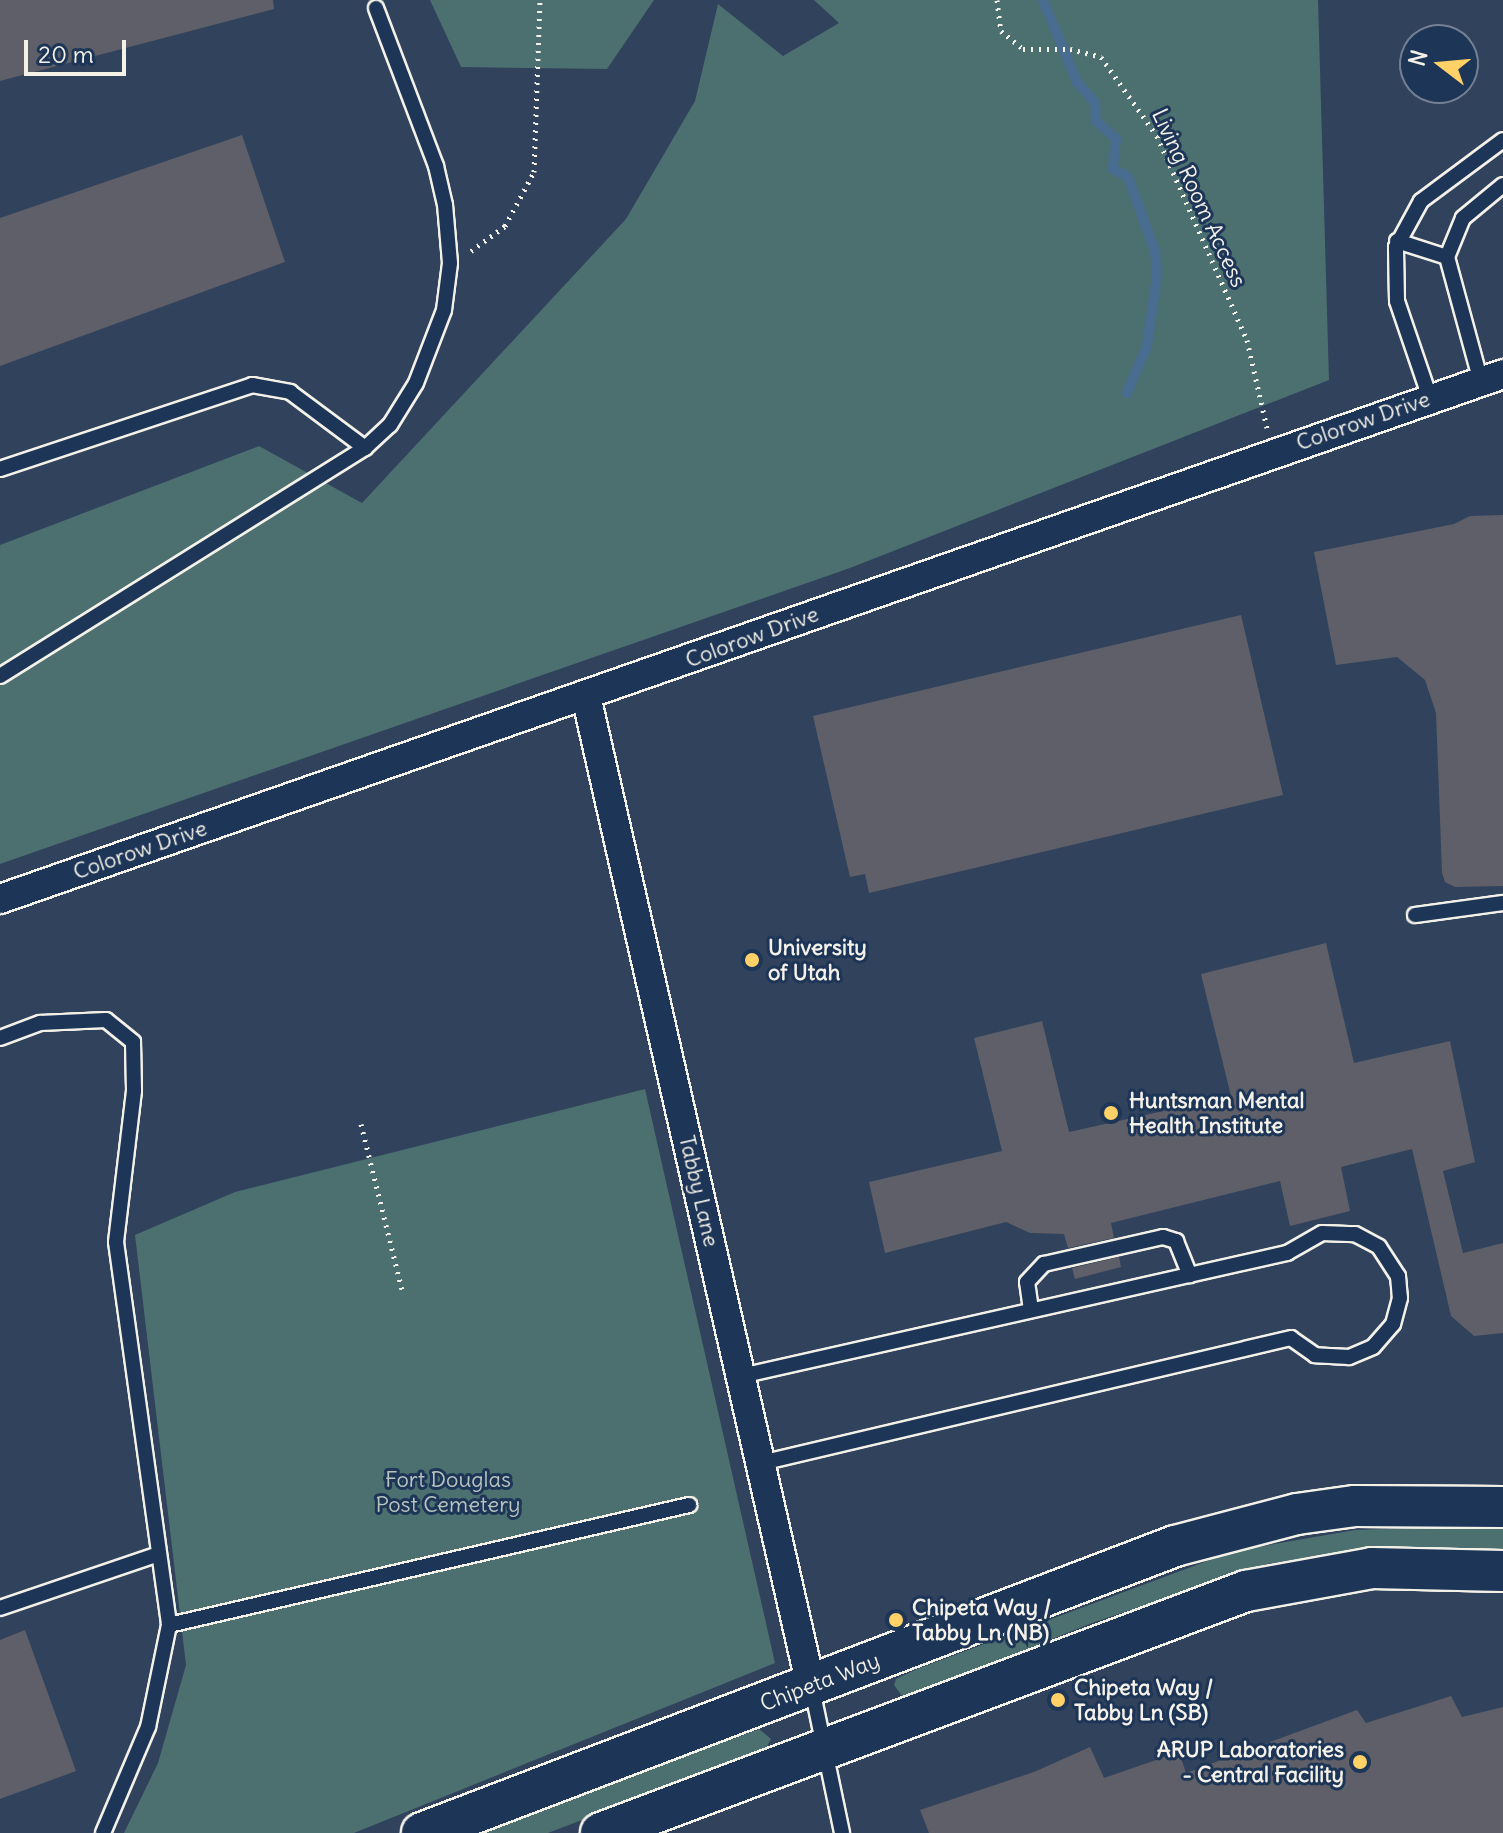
<!DOCTYPE html>
<html>
<head>
<meta charset="utf-8">
<style>
  body { margin:0 }
  #map { position:relative; width:1503px; height:1833px; overflow:hidden; background:#1d3557; font-family:Delius,sans-serif }
  div>[style] { position:absolute }
  [style*='--x'] { left:calc(var(--x)*1px); top:calc(var(--y)*1px); width:calc(var(--w)*1px); rotate:calc(var(--a)*1deg) }
  .built>* { inset:0; background:#30425c }
  .green>* { inset:0; background:#4c6f70 }
  .stream>* { height:10px; margin:-5px; padding:0 5px; transform-origin:5px; border-radius:5px; background:#486d90 }
  .building>* { inset:0; background:#5e5f68 }
  .path>* { height:5px; margin-top:-2.5px; transform-origin:0; background:repeating-linear-gradient(90deg,#f4f1e8 0 2px,transparent 0 8px) }
  .roads { filter:drop-shadow(2px 0 #f4f1e8) drop-shadow(-2px 0 #f4f1e8) drop-shadow(0 2px #f4f1e8) drop-shadow(0 -2px #f4f1e8) }
  .lane>* { height:14px; margin:-7px; padding:0 7px; transform-origin:7px; border-radius:7px; background:#1d3557 }
  .street>* { height:28px; margin:-14px; padding:0 14px; transform-origin:14px; border-radius:14px; background:#1d3557 }
  .secondary>* { height:40px; margin:-20px; padding:0 20px; transform-origin:20px; border-radius:20px; background:#1d3557 }
  .dots>* { width:22px; height:22px; translate:-50% -50%; box-sizing:border-box; border:4px solid #1d3557; border-radius:50% }
  span { translate:-50% -50%; white-space:nowrap; text-align:center; line-height:1.15; -webkit-text-stroke:6px #1d3557; paint-order:stroke }
  .street-label { font-size:22px; color:#f4f1e8 }
  .poi-label { font-size:22px; color:#f4f1e8; font-weight:700 }
  .left { translate:0 -50%; text-align:left }
  .right { translate:-100% -50%; text-align:right }
  .park-label { font-size:22px; color:#b9c4be }
  .north { position:absolute; left:1399px; top:24px; width:80px; height:80px; box-sizing:border-box; background:#1d3557; border:2px solid #738091; border-radius:50%; rotate:286deg; font-size:22px; font-weight:700; line-height:32px; text-align:center; color:#f4f1e8 }
  .north::after { content:''; display:block; margin:auto; width:28px; height:36px; background:#ffd166; clip-path:polygon(50% 0,100% 100%,50% 72%,0 100%) }
  .scale { position:absolute; left:24px; top:40px; width:102px; height:36px; box-sizing:border-box; border:4px solid #f4f1e8; border-top:0; padding-left:10px; font-size:24px; line-height:28px; white-space:nowrap; color:#f4f1e8; -webkit-text-stroke:6px #1d3557; paint-order:stroke }
</style>
</head>
<body>
<div id="map">
  <div class="built">
    <div style="clip-path:polygon(evenodd,0 0,1503px 0,1503px 1833px,0 1833px,0 0,1415px 40px,1463px 40px,1463px 88px,1415px 88px,1415px 40px)"></div>
  </div>
  <div class="green">
    <div style="clip-path:polygon(430px 0,654px 0,607px 69px,461px 67px)"></div>
    <div style="clip-path:polygon(814px 0,1318px 0,1329px 380px,850px 568px,0 864px,0 545px,259px 446px,362px 503px,626px 219px,695px 101px,718px 4px,783px 56px,839px 23px)"></div>
    <div style="clip-path:polygon(645px 1089px,775px 1663px,354px 1833px,124px 1833px,158px 1763px,186px 1665px,135px 1235px,235px 1192px)"></div>
    <div style="clip-path:polygon(1429px 1527px,1503px 1529px,1503px 1550px,1385px 1547px,1267px 1564px,1092px 1623px,912px 1695px,902px 1696px,894px 1685px,896px 1679px,917px 1669px,1234px 1551px,1355px 1530px)"></div>
    <div style="clip-path:polygon(759px 1729px,771px 1739px,765px 1750px,548px 1833px,479px 1833px)"></div>
  </div>
  <div class="stream">
    <div style="--x:1043;--y:0;--w:89;--a:67.5"></div>
    <div style="--x:1077;--y:82;--w:28;--a:49"></div>
    <div style="--x:1095;--y:103;--w:18;--a:87"></div>
    <div style="--x:1096;--y:121;--w:27;--a:42"></div>
    <div style="--x:1116;--y:139;--w:30;--a:96"></div>
    <div style="--x:1113;--y:169;--w:17;--a:28"></div>
    <div style="--x:1128;--y:177;--w:79;--a:70"></div>
    <div style="--x:1155;--y:251;--w:25;--a:85"></div>
    <div style="--x:1157;--y:276;--w:71;--a:98.1"></div>
    <div style="--x:1147;--y:346;--w:51;--a:113.1"></div>
  </div>
  <div class="building">
    <div style="clip-path:polygon(0 0,273px 0,274px 9px,0 81px)"></div>
    <div style="clip-path:polygon(242px 135px,285px 262px,0 366px,0 218px)"></div>
    <div style="clip-path:polygon(1503px 515px,1503px 886px,1455px 887px,1445px 882px,1442px 873px,1436px 713px,1425px 680px,1397px 657px,1336px 665px,1314px 552px,1454px 524px,1470px 516px)"></div>
    <div style="clip-path:polygon(1241px 615px,1283px 795px,869px 893px,865px 874px,850px 877px,813px 716px)"></div>
    <div style="clip-path:polygon(1326px 943px,1354px 1063px,1450px 1041px,1475px 1162px,1443px 1171px,1463px 1253px,1503px 1243px,1503px 1333px,1474px 1336px,1451px 1316px,1412px 1149px,1341px 1167px,1350px 1211px,1290px 1226px,1280px 1181px,1111px 1223px,1114px 1238px,1068px 1248px,1064px 1234px,1030px 1233px,1006px 1222px,885px 1253px,869px 1182px,1002px 1151px,974px 1038px,1042px 1021px,1069px 1132px,1231px 1096px,1201px 974px)"></div>
    <div style="clip-path:polygon(1119px 1257px,1121px 1267px,1075px 1279px,1072px 1268px)"></div>
    <div style="clip-path:polygon(25px 1630px,76px 1771px,0 1799px,0 1640px)"></div>
    <div style="clip-path:polygon(1451px 1696px,1462px 1717px,1503px 1707px,1503px 1833px,929px 1833px,920px 1810px,1034px 1772px,1090px 1747px,1104px 1778px,1179px 1752px,1186px 1773px,1357px 1710px,1366px 1723px)"></div>
  </div>
  <div class="path">
    <div style="--x:997;--y:0;--w:31;--a:83"></div>
    <div style="--x:1001;--y:31;--w:28;--a:39"></div>
    <div style="--x:1023;--y:49;--w:47;--a:0"></div>
    <div style="--x:1070;--y:49;--w:32;--a:14"></div>
    <div style="--x:1101;--y:57;--w:97;--a:54.7"></div>
    <div style="--x:1157;--y:136;--w:223;--a:66.2"></div>
    <div style="--x:1247;--y:340;--w:90;--a:77.2"></div>
    <div style="--x:471;--y:251;--w:42;--a:-36.3"></div>
    <div style="--x:505;--y:226;--w:61;--a:-61.8"></div>
    <div style="--x:534;--y:172;--w:172;--a:-88"></div>
    <div style="--x:361;--y:1124;--w:171;--a:76.1"></div>
  </div>
  <div class="roads">
    <div class="lane">
      <div style="--x:1397;--y:241;--w:52;--a:17.7"></div>
      <div style="--x:1481;--y:382;--w:130;--a:-105.2"></div>
      <div style="--x:1447;--y:257;--w:42;--a:-67.7"></div>
      <div style="--x:1463;--y:218;--w:52;--a:-39.5"></div>
      <div style="--x:1430;--y:398;--w:102;--a:-108.8"></div>
      <div style="--x:1397;--y:301;--w:54;--a:-91.1"></div>
      <div style="--x:1396;--y:247;--w:52;--a:-61.5"></div>
      <div style="--x:1421;--y:201;--w:102;--a:-36.6"></div>
      <div style="--x:0;--y:469;--w:266;--a:-18.4"></div>
      <div style="--x:252;--y:385;--w:39;--a:10"></div>
      <div style="--x:290;--y:392;--w:94;--a:36.7"></div>
      <div style="--x:0;--y:676;--w:430;--a:-32"></div>
      <div style="--x:365;--y:448;--w:34;--a:-43"></div>
      <div style="--x:390;--y:425;--w:49;--a:-58.2"></div>
      <div style="--x:416;--y:383;--w:78;--a:-69"></div>
      <div style="--x:444;--y:310;--w:47;--a:-82.7"></div>
      <div style="--x:450;--y:263;--w:58;--a:-94.9"></div>
      <div style="--x:445;--y:205;--w:40;--a:-103"></div>
      <div style="--x:436;--y:166;--w:169;--a:-110.8"></div>
      <div style="--x:1415;--y:915;--w:89;--a:-7.8"></div>
      <div style="--x:0;--y:1038;--w:43;--a:-20.6"></div>
      <div style="--x:40;--y:1023;--w:66;--a:-2.6"></div>
      <div style="--x:106;--y:1020;--w:35;--a:39"></div>
      <div style="--x:133;--y:1042;--w:49;--a:88.8"></div>
      <div style="--x:134;--y:1091;--w:152;--a:96.8"></div>
      <div style="--x:116;--y:1242;--w:387;--a:82.1"></div>
      <div style="--x:169;--y:1625;--w:104;--a:101.6"></div>
      <div style="--x:148;--y:1727;--w:115;--a:113"></div>
      <div style="--x:1031;--y:1310;--w:28;--a:-98"></div>
      <div style="--x:1027;--y:1282;--w:25;--a:-47"></div>
      <div style="--x:1044;--y:1264;--w:122;--a:-12.8"></div>
      <div style="--x:1163;--y:1237;--w:14;--a:17"></div>
      <div style="--x:1176;--y:1241;--w:37;--a:68"></div>
      <div style="--x:741;--y:1376;--w:560;--a:-12.7"></div>
      <div style="--x:1287;--y:1253;--w:40;--a:-29.7"></div>
      <div style="--x:1322;--y:1233;--w:33;--a:2"></div>
      <div style="--x:1355;--y:1234;--w:27;--a:28"></div>
      <div style="--x:1379;--y:1247;--w:35;--a:57"></div>
      <div style="--x:1398;--y:1276;--w:22;--a:85"></div>
      <div style="--x:1400;--y:1298;--w:27;--a:105"></div>
      <div style="--x:1393;--y:1324;--w:30;--a:131"></div>
      <div style="--x:1373;--y:1347;--w:26;--a:157"></div>
      <div style="--x:1349;--y:1357;--w:34;--a:-177"></div>
      <div style="--x:1315;--y:1355;--w:29;--a:-145"></div>
      <div style="--x:1291;--y:1338;--w:545;--a:166.73"></div>
      <div style="--x:0;--y:1608;--w:165;--a:-18.8"></div>
      <div style="--x:169;--y:1625;--w:534;--a:-12.99"></div>
      <div style="--x:812;--y:1689;--w:147;--a:78.2"></div>
    </div>
    <div class="street">
      <div style="--x:586;--y:696;--w:1015;--a:77.2"></div>
      <div style="--x:0;--y:899;--w:1592;--a:-19.25"></div>
    </div>
    <div class="secondary">
      <div style="--x:422;--y:1833;--w:806;--a:-20.86"></div>
      <div style="--x:1175;--y:1546;--w:126;--a:-14.7"></div>
      <div style="--x:1297;--y:1514;--w:59;--a:-7.9"></div>
      <div style="--x:1355;--y:1506;--w:148;--a:0.4"></div>
      <div style="--x:601;--y:1833;--w:689;--a:-20.57"></div>
      <div style="--x:1246;--y:1591;--w:128;--a:-10.3"></div>
      <div style="--x:1372;--y:1568;--w:131;--a:1.3"></div>
    </div>
  </div>
  <div class="dots">
    <div style="left:752px;top:960px;background:#ffd166"></div>
    <div style="left:1111px;top:1113px;background:#ffd166"></div>
    <div style="left:896px;top:1620px;background:#ffd166"></div>
    <div style="left:1058px;top:1700px;background:#ffd166"></div>
    <div style="left:1360px;top:1762px;background:#ffd166"></div>
  </div>
  <div class="street-label">
    <span style="left:1199px;top:198px;rotate:65deg">Living Room Access</span>
    <span style="left:1363px;top:421px;rotate:-19deg">Colorow Drive</span>
    <span style="left:752px;top:637px;rotate:-20deg">Colorow Drive</span>
    <span style="left:140px;top:850px;rotate:-19deg">Colorow Drive</span>
    <span style="left:699px;top:1191px;rotate:77deg">Tabby Lane</span>
    <span style="left:820px;top:1682px;rotate:-21deg">Chipeta Way</span>
  </div>
  <div class="poi-label">
    <span class="left" style="left:768px;top:960px">University<br>of Utah</span>
    <span class="left" style="left:1129px;top:1113px">Huntsman Mental<br>Health Institute</span>
    <span class="left" style="left:912px;top:1620px">Chipeta Way /<br>Tabby Ln (NB)</span>
    <span class="left" style="left:1074px;top:1700px">Chipeta Way /<br>Tabby Ln (SB)</span>
    <span class="right" style="left:1344px;top:1762px">ARUP Laboratories<br>- Central Facility</span>
  </div>
  <div class="park-label">
    <span style="left:448px;top:1492px">Fort Douglas<br>Post Cemetery</span>
  </div>
  <div class="north">N</div>
  <div class="scale">20 m</div>
</div>
</body>
</html>
